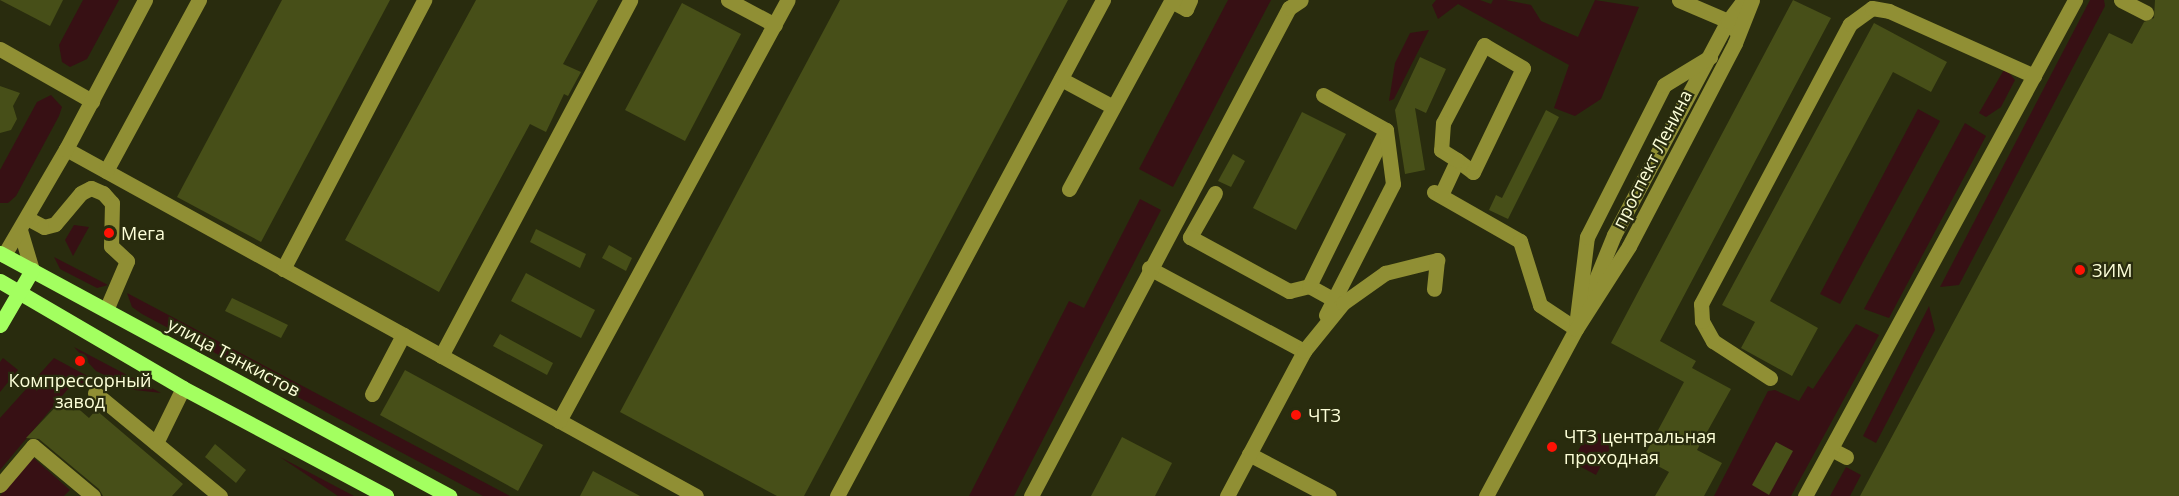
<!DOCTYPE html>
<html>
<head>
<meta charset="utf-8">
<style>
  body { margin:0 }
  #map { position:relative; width:2179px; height:496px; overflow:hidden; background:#292c0e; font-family:"Open Sans",sans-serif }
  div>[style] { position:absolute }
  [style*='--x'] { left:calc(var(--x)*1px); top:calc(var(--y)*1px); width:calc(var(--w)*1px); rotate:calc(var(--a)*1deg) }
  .green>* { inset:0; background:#371014 }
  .building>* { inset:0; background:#474f18 }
  .minor>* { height:15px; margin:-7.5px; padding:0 7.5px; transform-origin:7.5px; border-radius:7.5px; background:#908f34 }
  .major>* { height:15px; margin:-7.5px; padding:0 7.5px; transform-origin:7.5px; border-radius:7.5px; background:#a3ff60 }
  .dots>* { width:16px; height:16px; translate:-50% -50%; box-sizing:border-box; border:3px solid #292c0e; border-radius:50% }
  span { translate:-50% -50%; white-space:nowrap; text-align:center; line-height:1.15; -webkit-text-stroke:4.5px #292c0e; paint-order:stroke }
  .street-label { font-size:18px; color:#fdffd9 }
  .poi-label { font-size:18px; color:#fdffd9 }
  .left { translate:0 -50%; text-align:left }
</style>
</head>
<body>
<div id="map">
  <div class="green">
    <div style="clip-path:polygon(83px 0,119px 0,87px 59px,70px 67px,62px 62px,59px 45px)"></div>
    <div style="clip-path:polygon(1228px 0,1271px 0,1173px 187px,1139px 169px)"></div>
    <div style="clip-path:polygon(1436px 0,1480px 0,1491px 4px,1493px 0,1506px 0,1531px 5px,1541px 21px,1578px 37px,1595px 0,1639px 7px,1601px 99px,1575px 116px,1554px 108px,1569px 65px,1458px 4px,1438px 19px,1432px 5px)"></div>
    <div style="clip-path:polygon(2090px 0,2104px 0,2105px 6px,1959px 285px,1940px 287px)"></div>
    <div style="clip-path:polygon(1429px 30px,1394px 99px,1389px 101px,1395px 63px,1410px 33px)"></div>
    <div style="clip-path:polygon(2005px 68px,2015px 80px,2001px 107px,1986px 117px,1979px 113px)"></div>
    <div style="clip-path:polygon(51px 95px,62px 107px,59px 116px,16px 196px,8px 203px,0 203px,0 170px,37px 102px)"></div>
    <div style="clip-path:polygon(1918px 109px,1940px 121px,1840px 304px,1820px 294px)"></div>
    <div style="clip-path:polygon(1965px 123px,1986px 136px,1889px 318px,1864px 309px)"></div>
    <div style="clip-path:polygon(1140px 199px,1161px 210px,1014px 496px,969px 496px,1069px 301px,1084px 308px)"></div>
    <div style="clip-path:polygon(74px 225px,89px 227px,73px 256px,65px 240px)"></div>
    <div style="clip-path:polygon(54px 257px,108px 285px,97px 288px,60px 269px)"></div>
    <div style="clip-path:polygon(127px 293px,510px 496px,483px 496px,142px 314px,132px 307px)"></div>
    <div style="clip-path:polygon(1929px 306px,1935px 330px,1876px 443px,1863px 436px)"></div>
    <div style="clip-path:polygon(1856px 324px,1879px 335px,1791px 496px,1714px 496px,1768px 391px,1775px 390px,1799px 401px,1808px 386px,1813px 389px)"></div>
    <div style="clip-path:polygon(74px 347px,161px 393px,135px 390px,96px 371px)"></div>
    <div style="clip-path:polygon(3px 358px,18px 370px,0 392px,0 362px)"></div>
    <div style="clip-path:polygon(54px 358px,93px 379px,67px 390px,0 470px,0 418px)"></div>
    <div style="clip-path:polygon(1590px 429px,1614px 441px,1596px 475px,1572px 462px)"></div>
    <div style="clip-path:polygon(30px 455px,70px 490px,64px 496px,0 496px)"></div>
    <div style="clip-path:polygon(280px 457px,354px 496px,338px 496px)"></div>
    <div style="clip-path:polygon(1846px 467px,1861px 475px,1850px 496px,1830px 496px)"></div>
  </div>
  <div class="building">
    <div style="clip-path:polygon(0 0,63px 0,50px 26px)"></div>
    <div style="clip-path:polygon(282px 0,390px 0,261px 242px,177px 197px)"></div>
    <div style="clip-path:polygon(476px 0,598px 0,563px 64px,581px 72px,568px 96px,564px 94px,546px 132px,530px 124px,439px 292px,345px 240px)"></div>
    <div style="clip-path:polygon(840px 0,1068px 0,804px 496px,777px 496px,620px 412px)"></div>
    <div style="clip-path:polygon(1793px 0,1831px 18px,1660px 341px,1696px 361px,1692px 368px,1731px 389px,1697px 450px,1722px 463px,1704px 496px,1655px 496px,1669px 472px,1643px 458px,1684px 382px,1611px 343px)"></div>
    <div style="clip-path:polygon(2155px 0,2179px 0,2179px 496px,1860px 496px,2109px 33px,2132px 44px,2144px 22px,2154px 18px)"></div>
    <div style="clip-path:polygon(682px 3px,741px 34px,685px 141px,625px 110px)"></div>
    <div style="clip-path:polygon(1874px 23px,1947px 62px,1931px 92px,1893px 72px,1770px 301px,1818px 328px,1792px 376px,1741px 348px,1755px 322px,1722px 305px)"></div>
    <div style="clip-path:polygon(1420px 57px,1446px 69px,1426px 113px,1415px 108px,1425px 170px,1405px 174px,1395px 110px)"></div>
    <div style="clip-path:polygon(0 86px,20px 93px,13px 106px,17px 119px,11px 130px,0 133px)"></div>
    <div style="clip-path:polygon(1546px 110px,1559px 117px,1508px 219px,1489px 210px,1496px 195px,1502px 198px)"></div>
    <div style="clip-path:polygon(1302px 112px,1346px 134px,1296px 230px,1253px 208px)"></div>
    <div style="clip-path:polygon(1233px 154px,1245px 161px,1231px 187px,1218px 181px)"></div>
    <div style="clip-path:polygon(536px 229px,586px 254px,580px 268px,530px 242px)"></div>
    <div style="clip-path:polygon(609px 245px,632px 258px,626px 271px,602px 258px)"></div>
    <div style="clip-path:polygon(526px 273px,595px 310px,581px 338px,511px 301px)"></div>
    <div style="clip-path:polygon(232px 298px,288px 325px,281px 338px,225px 311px)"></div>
    <div style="clip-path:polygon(500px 334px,553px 363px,547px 375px,493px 346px)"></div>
    <div style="clip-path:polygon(405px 370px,543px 445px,518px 491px,380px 415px)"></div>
    <div style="clip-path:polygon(65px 397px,89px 418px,96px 410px,183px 484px,172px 496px,103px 496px,99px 489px,39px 439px,26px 438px)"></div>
    <div style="clip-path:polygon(1122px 437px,1172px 463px,1155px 496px,1091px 496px)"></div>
    <div style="clip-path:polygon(1776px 442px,1793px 451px,1769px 495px,1752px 485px)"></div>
    <div style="clip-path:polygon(215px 444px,246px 470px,236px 483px,205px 457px)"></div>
    <div style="clip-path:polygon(593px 471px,640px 496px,580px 496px)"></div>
  </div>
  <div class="minor">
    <div style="--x:728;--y:0;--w:53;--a:28"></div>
    <div style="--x:1679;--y:0;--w:53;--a:23.2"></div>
    <div style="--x:1728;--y:21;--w:10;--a:53"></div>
    <div style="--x:2121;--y:0;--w:28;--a:27"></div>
    <div style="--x:0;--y:49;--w:106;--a:29.5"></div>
    <div style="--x:1061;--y:79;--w:59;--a:28.3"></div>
    <div style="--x:66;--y:149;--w:719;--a:28.85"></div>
    <div style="--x:106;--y:171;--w:195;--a:-61.5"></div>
    <div style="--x:1069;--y:189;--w:214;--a:-61.5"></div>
    <div style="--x:1171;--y:1;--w:17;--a:28"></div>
    <div style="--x:1186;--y:9;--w:10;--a:-66"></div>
    <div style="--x:1434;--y:192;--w:99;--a:29.7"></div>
    <div style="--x:1520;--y:241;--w:67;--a:72.6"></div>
    <div style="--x:1540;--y:305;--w:43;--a:33.7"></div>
    <div style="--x:1215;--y:193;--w:51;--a:119.6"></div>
    <div style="--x:1190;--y:237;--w:113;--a:28.6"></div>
    <div style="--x:1289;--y:291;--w:21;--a:-14"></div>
    <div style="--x:1309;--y:286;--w:29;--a:29"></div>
    <div style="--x:1441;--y:195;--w:38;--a:-65"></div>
    <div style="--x:1457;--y:160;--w:20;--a:37"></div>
    <div style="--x:1473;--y:172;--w:115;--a:-64.3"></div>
    <div style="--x:1523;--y:68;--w:45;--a:-149.5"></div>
    <div style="--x:1484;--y:45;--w:88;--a:117.7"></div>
    <div style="--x:1443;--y:123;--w:27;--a:94"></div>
    <div style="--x:1441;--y:150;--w:19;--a:32"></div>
    <div style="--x:27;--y:218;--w:19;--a:28"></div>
    <div style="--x:44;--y:227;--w:11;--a:-15"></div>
    <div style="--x:55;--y:224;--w:40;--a:-50"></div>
    <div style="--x:81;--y:193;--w:11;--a:-27"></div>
    <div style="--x:91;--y:188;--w:13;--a:23"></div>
    <div style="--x:103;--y:193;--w:13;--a:48"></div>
    <div style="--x:112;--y:203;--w:43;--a:91.3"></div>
    <div style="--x:111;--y:246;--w:22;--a:43"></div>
    <div style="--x:127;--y:261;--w:53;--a:113.2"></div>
    <div style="--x:20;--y:230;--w:42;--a:73.3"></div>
    <div style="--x:4;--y:255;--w:123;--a:-59.7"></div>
    <div style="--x:66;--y:149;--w:169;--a:-62.1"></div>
    <div style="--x:1149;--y:268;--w:176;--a:28.2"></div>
    <div style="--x:283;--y:269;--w:304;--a:-62.3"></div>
    <div style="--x:1309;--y:286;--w:174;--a:-63.7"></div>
    <div style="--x:1386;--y:130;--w:72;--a:-150.9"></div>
    <div style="--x:1589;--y:296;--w:66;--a:-67.7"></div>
    <div style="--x:1614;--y:235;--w:242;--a:-62"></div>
    <div style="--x:1728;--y:21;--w:26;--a:-53"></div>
    <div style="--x:1326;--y:315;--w:147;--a:-62.9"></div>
    <div style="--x:1393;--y:184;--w:54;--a:-97.4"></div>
    <div style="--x:1576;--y:326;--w:90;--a:-83"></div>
    <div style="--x:1587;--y:237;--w:170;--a:-63.1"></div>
    <div style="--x:1664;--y:85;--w:54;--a:-31.3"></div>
    <div style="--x:441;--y:356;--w:403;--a:-62"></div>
    <div style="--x:1770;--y:378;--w:68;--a:-147"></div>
    <div style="--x:1713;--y:341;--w:23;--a:-119"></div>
    <div style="--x:1702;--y:321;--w:17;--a:-93"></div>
    <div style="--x:1701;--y:304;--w:317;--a:-62"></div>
    <div style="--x:1850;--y:24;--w:27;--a:-36"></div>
    <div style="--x:1872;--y:8;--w:17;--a:10"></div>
    <div style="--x:1889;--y:11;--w:159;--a:24.1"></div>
    <div style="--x:95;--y:393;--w:162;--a:39.5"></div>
    <div style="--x:372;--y:394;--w:67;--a:-62.3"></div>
    <div style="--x:559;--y:421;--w:479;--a:-61.5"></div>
    <div style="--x:156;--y:443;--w:61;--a:-63.9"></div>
    <div style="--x:1831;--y:449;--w:17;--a:28"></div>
    <div style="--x:1249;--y:454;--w:90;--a:27.7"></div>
    <div style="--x:0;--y:485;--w:51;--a:-49.8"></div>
    <div style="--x:33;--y:446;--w:78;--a:39.8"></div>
    <div style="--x:837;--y:496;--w:563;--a:-61.8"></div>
    <div style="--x:1031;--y:496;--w:552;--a:-62.14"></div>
    <div style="--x:1289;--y:8;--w:14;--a:-34"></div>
    <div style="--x:1227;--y:496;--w:164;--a:-62"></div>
    <div style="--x:1304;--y:351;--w:62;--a:-50.9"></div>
    <div style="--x:1343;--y:303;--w:52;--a:-35.5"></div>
    <div style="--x:1385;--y:273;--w:54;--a:-14"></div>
    <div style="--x:1437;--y:260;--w:29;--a:96"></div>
    <div style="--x:1486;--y:496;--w:190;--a:-61.7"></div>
    <div style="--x:1576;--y:329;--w:98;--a:-57.4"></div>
    <div style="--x:1629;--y:246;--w:229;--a:-62.4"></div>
    <div style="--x:1735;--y:43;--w:46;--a:-68.4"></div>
    <div style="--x:1805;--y:496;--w:565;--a:-61.44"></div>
  </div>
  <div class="major">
    <div style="--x:0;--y:253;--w:511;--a:28.42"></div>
    <div style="--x:0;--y:281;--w:212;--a:30.3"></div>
    <div style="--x:183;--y:388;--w:230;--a:28"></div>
    <div style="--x:0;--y:325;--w:64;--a:-59.8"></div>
  </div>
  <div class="dots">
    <div style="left:109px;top:233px;background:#ff1205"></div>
    <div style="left:2080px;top:270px;background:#ff1205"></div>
    <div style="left:80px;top:361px;background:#ff1205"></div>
    <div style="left:1296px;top:415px;background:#ff1205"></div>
    <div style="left:1552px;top:447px;background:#ff1205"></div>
  </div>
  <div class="street-label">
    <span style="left:1652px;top:159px;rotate:-63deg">проспект Ленина</span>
    <span style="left:234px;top:357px;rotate:28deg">улица Танкистов</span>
  </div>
  <div class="poi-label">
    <span class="left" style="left:121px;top:233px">Мега</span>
    <span class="left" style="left:2092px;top:270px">ЗИМ</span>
    <span style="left:80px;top:391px">Компрессорный<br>завод</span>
    <span class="left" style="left:1308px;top:415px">ЧТЗ</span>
    <span class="left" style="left:1564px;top:447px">ЧТЗ центральная<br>проходная</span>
  </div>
</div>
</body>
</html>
